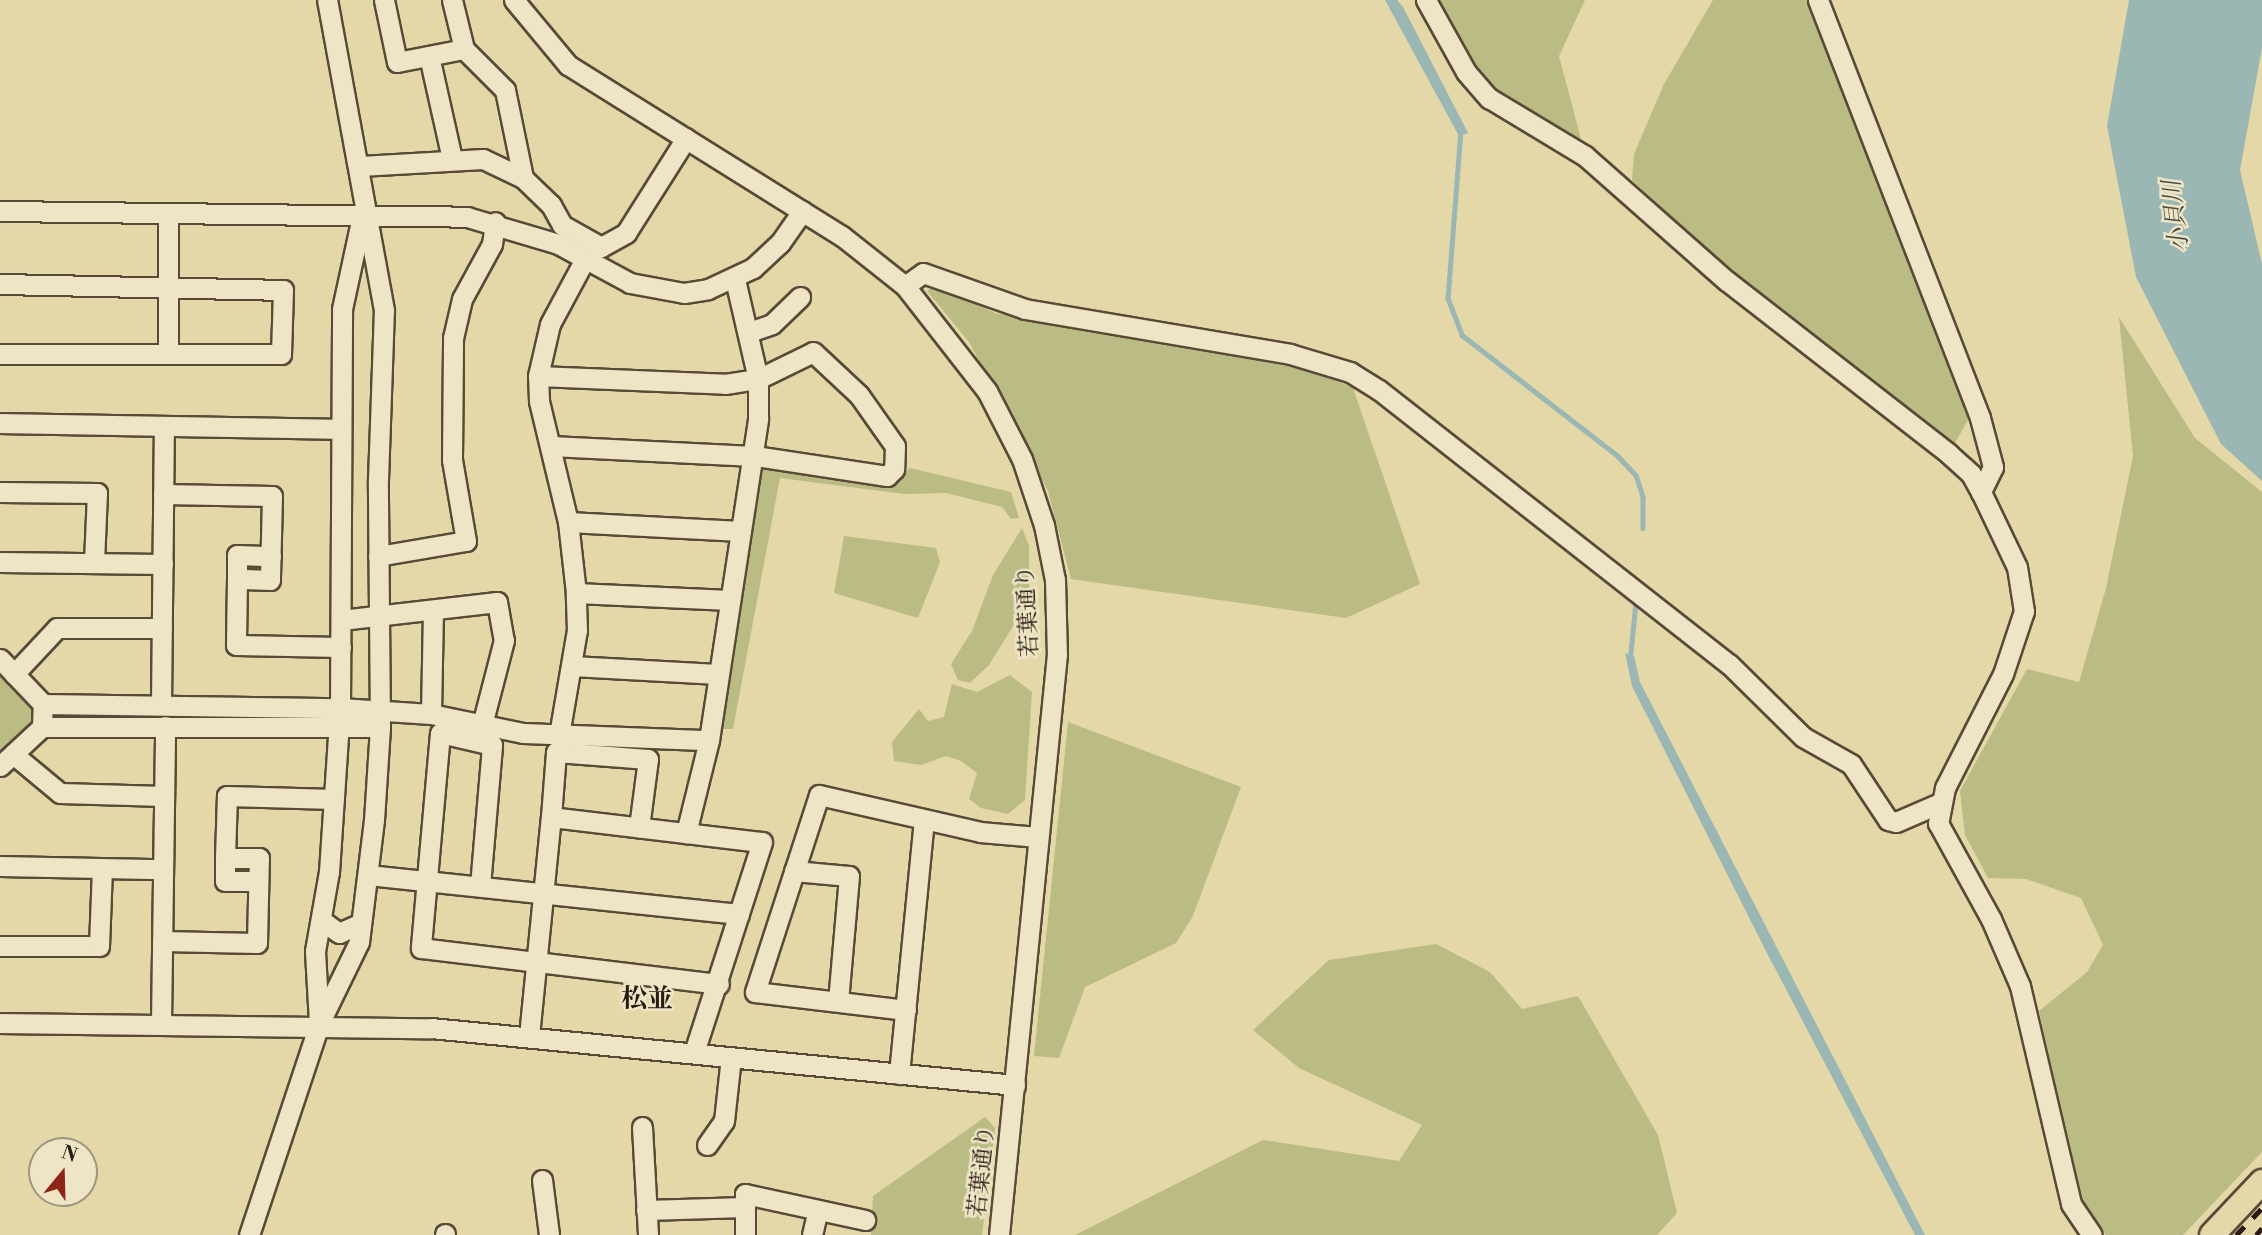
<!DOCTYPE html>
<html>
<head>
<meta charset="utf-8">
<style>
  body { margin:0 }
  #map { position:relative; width:2262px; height:1235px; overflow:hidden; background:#e4d7a8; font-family:"Libre Bodoni","Noto Serif JP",serif }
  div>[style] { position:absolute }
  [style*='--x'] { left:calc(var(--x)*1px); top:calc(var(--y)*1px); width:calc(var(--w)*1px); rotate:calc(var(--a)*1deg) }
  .green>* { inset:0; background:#bbbc83 }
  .water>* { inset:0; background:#9ab7b3 }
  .stream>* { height:4.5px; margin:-2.25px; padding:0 2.25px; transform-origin:2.25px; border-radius:2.25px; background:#9ab7b3 }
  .roads { filter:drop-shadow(2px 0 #584a37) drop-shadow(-2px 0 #584a37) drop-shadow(0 2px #584a37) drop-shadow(0 -2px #584a37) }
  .minor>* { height:19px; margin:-9.5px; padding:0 9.5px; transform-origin:9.5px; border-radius:9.5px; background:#ede5c6 }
  .major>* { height:24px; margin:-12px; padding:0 12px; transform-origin:12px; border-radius:12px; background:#e4d7a8 }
  .rail>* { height:4.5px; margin-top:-2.25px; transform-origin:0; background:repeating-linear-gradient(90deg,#291b11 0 12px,transparent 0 24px) }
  span { translate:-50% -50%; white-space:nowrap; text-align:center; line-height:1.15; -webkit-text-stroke:5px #ede5c6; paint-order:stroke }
  .street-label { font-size:23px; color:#291b11 }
  .water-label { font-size:24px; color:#4b4a42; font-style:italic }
  .quarter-label { font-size:26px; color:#291b11; font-weight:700 }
  .north { position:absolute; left:28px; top:1137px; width:70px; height:70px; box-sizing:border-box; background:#ede5c6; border:2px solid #9f947e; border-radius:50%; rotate:19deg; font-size:19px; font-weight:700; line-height:28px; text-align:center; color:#291b11 }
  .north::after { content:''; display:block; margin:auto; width:24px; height:32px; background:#8f2418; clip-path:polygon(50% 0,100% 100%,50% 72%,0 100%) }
</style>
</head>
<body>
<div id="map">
  <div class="green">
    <div style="clip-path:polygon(1438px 0,1585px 0,1559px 56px,1581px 139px,1568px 136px,1487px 89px)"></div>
    <div style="clip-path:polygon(1713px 0,1810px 0,1969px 418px,1954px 445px,1713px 257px,1632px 180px,1634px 154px,1664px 84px)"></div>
    <div style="clip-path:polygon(935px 285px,995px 313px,1315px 371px,1353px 388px,1420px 584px,1346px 618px,1071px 579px,1048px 491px,969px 342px,927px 291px)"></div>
    <div style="clip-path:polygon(2119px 317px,2195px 438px,2262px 492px,2262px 1152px,2183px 1235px,2106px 1235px,2082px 1204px,2039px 1011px,2087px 972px,2103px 945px,2081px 898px,2026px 879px,1988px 878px,1965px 835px,1960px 791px,2027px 669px,2079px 682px,2106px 588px,2133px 456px)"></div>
    <div style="clip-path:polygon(760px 460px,894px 481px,910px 468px,1011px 492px,1019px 518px,1011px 519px,1002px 507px,946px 493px,904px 494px,780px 478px,733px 729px,719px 729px)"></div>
    <div style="clip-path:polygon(1022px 528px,1029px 546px,1029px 601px,989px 665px,970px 683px,958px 680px,951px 664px,972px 631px,993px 575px)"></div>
    <div style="clip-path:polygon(844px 536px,936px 548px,940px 562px,918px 618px,834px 593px)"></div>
    <div style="clip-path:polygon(0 667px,38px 707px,37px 725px,0 759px)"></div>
    <div style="clip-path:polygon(1010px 675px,1032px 692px,1025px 800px,1008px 814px,981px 808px,969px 799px,977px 773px,961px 761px,946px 756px,921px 765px,894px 761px,892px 742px,919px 709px,928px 721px,944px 717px,952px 684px,977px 692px)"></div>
    <div style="clip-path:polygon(1068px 722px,1241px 787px,1192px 918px,1176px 943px,1085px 987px,1059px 1058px,1034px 1056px)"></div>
    <div style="clip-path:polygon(1436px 944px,1490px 972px,1522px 1009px,1578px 996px,1658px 1135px,1677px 1213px,1657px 1235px,1075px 1235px,1263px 1140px,1399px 1161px,1422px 1125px,1299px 1068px,1253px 1030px,1329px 960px)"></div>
    <div style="clip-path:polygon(985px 1117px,995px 1128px,982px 1235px,871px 1235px,873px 1196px)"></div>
  </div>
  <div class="water">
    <div style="clip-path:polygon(1385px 0,1397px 0,1403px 7px,1468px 133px,1459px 136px)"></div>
    <div style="clip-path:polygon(2129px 0,2262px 0,2262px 48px,2240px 170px,2262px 264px,2262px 481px,2221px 444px,2136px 277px,2107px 126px)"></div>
    <div style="clip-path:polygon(1625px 653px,1634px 656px,1640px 682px,1925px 1235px,1915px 1235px,1768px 955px,1632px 686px)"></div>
  </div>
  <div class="stream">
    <div style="--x:1461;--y:130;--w:169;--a:94.4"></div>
    <div style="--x:1448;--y:298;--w:40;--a:69"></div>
    <div style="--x:1462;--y:335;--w:197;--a:37.8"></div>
    <div style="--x:1618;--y:456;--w:26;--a:47"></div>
    <div style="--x:1636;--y:475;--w:22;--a:72"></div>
    <div style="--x:1643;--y:496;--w:32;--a:90"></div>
    <div style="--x:1630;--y:658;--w:61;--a:-84.4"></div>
  </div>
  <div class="roads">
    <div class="minor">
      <div style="--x:384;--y:0;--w:63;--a:78.2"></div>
      <div style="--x:397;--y:62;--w:68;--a:-11"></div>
      <div style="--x:452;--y:0;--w:50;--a:76.2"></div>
      <div style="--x:464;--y:49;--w:58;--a:45"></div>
      <div style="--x:505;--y:90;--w:90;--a:78.4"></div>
      <div style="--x:514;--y:0;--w:85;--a:50.3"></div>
      <div style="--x:568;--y:65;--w:323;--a:32"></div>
      <div style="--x:842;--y:236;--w:80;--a:38.4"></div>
      <div style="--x:905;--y:286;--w:133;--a:52"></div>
      <div style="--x:987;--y:391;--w:76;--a:62.8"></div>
      <div style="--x:1022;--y:459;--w:70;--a:71.6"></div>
      <div style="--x:1044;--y:525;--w:56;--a:78.7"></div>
      <div style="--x:1055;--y:580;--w:74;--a:88.5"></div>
      <div style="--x:1057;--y:654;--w:584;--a:95.7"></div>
      <div style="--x:1426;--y:0;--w:82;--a:60.9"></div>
      <div style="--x:1466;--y:72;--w:35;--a:49"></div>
      <div style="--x:1489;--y:98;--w:112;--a:31.1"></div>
      <div style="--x:1585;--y:156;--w:189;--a:41.4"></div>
      <div style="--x:1727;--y:281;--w:281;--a:37.9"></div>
      <div style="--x:1949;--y:454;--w:30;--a:42"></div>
      <div style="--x:1971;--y:474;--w:21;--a:61"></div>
      <div style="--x:1981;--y:492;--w:83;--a:64.4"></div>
      <div style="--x:2017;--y:567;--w:45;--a:81"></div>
      <div style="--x:2024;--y:611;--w:66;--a:108.4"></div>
      <div style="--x:2003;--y:674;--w:128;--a:117"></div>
      <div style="--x:1945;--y:788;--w:36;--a:101"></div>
      <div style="--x:1938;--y:823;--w:110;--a:61.1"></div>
      <div style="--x:1991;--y:919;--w:73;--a:66.6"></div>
      <div style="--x:2020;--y:986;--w:224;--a:76.8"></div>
      <div style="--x:2071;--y:1204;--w:37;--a:56"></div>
      <div style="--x:1818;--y:0;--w:448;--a:68.8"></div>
      <div style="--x:1980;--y:418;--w:51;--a:75.1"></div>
      <div style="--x:1993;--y:467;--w:28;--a:116"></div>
      <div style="--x:429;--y:56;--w:106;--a:77.4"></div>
      <div style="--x:360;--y:166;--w:123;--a:-3.3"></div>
      <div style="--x:483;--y:159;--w:44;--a:25.4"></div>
      <div style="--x:523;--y:178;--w:39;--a:44"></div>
      <div style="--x:551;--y:205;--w:23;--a:61"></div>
      <div style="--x:562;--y:225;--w:45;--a:29.4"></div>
      <div style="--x:601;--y:247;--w:29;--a:-29"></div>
      <div style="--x:626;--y:233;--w:112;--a:-57.7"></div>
      <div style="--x:0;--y:211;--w:467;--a:0.7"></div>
      <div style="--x:467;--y:217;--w:95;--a:16.5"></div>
      <div style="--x:558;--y:244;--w:82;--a:28.4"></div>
      <div style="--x:630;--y:283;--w:55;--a:10.5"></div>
      <div style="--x:684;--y:293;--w:24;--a:-9"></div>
      <div style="--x:708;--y:289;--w:50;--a:-25"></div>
      <div style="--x:753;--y:268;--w:37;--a:-43"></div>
      <div style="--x:780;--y:243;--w:39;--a:-55"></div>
      <div style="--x:0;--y:284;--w:283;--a:1.2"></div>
      <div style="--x:283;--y:290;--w:64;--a:91.8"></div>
      <div style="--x:281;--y:354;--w:281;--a:180"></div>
      <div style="--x:905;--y:286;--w:22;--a:-36"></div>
      <div style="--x:923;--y:273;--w:108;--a:19.4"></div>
      <div style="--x:1025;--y:309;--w:269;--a:9.6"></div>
      <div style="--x:1290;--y:354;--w:63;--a:16.7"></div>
      <div style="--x:1350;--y:372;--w:34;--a:32"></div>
      <div style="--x:1379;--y:390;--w:444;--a:38.1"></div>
      <div style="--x:1729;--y:664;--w:104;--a:44.6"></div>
      <div style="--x:1803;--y:737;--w:55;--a:29.4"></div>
      <div style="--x:1851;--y:764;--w:67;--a:56.5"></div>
      <div style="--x:1888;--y:820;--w:8;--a:14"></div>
      <div style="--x:1896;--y:822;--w:48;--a:-23.4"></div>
      <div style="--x:749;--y:332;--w:24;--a:-19"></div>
      <div style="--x:772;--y:324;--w:39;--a:-44"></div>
      <div style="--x:168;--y:354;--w:140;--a:-90"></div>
      <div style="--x:538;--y:376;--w:187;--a:2.4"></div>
      <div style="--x:725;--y:384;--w:33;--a:-9"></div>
      <div style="--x:758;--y:379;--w:61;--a:-26.1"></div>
      <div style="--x:813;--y:352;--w:63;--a:43.1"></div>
      <div style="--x:859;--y:395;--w:62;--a:54.8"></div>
      <div style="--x:895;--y:446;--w:23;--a:92"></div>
      <div style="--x:894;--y:469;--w:10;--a:135"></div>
      <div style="--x:887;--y:476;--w:134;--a:-171.4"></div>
      <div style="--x:754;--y:456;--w:204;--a:-177.2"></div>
      <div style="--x:0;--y:423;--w:338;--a:1"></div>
      <div style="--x:0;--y:492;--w:97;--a:0.6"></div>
      <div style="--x:97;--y:493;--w:70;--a:92.5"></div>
      <div style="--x:163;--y:494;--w:109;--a:1.1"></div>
      <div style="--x:272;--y:496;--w:84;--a:91.4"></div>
      <div style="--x:270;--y:580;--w:33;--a:-178"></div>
      <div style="--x:237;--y:579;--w:66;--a:90.9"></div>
      <div style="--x:236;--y:645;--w:105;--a:1.1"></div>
      <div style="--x:568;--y:522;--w:173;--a:3"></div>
      <div style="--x:378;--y:556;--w:89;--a:-9.7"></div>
      <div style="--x:466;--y:541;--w:82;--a:-99.8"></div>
      <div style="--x:452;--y:460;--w:122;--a:-89.5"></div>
      <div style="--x:453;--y:338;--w:40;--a:-77"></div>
      <div style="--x:462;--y:299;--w:63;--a:-61.4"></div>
      <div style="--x:492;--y:244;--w:22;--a:-82"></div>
      <div style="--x:0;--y:562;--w:163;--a:0.7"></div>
      <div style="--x:237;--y:579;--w:24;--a:-90"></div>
      <div style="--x:237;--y:555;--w:34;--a:2"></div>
      <div style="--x:576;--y:593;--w:154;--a:2.6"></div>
      <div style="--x:341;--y:620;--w:157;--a:-6.6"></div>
      <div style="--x:497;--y:602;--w:39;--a:80"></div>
      <div style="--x:504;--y:640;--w:88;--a:104.5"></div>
      <div style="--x:0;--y:659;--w:62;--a:46.3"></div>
      <div style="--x:572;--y:666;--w:146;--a:3.1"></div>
      <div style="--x:14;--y:674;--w:63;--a:-46.9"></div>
      <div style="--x:57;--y:628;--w:105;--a:0"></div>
      <div style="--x:161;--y:705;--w:277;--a:-89.4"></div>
      <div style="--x:431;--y:714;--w:104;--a:-88.9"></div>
      <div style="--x:42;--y:727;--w:23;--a:-88"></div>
      <div style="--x:43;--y:704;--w:297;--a:0.8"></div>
      <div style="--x:340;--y:708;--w:91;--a:3.8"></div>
      <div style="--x:431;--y:714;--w:94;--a:11.7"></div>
      <div style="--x:523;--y:733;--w:186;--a:2.2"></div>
      <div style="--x:709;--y:740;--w:96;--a:103.9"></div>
      <div style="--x:559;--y:735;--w:107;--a:-80.3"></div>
      <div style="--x:577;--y:630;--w:37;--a:-92"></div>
      <div style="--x:576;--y:593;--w:71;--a:-96.4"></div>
      <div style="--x:568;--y:522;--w:124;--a:-103.5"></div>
      <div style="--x:539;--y:401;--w:25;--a:-92"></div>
      <div style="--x:538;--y:376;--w:53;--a:-77"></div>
      <div style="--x:550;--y:324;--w:74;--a:-61.7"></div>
      <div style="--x:709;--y:740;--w:326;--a:-81.3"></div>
      <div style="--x:758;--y:418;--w:39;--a:-90"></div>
      <div style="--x:758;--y:379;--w:103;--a:-103"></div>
      <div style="--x:13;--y:754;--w:61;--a:39.7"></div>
      <div style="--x:60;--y:793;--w:104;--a:1.7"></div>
      <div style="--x:0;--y:766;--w:57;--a:-42.9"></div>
      <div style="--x:42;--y:727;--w:338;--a:0"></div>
      <div style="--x:551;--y:817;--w:65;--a:-85.6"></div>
      <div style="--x:556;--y:752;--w:92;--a:4.4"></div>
      <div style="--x:648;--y:759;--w:69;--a:97.5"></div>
      <div style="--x:225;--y:858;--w:23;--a:90"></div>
      <div style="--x:225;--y:881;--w:33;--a:0"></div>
      <div style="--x:0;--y:866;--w:163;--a:1.1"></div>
      <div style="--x:794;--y:871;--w:55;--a:5.2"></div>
      <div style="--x:849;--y:876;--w:125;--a:95"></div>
      <div style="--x:368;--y:875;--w:373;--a:6"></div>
      <div style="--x:480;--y:886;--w:142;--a:-85.1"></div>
      <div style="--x:492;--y:745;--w:53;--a:-167"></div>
      <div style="--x:440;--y:733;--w:216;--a:95.1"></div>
      <div style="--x:421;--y:948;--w:300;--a:6.9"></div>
      <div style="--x:321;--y:920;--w:22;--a:36"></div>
      <div style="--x:339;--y:933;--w:24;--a:-24"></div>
      <div style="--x:162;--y:941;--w:95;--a:1.2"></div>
      <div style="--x:257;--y:943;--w:85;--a:-88.7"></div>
      <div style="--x:259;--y:858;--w:34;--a:180"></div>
      <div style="--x:225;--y:858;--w:62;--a:-88.2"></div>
      <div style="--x:227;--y:796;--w:107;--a:1.6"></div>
      <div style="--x:0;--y:946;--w:99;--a:0"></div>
      <div style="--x:99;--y:946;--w:77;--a:-87.8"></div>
      <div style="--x:906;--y:1010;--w:152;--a:-173.2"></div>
      <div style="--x:755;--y:992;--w:207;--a:-72"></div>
      <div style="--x:819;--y:795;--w:165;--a:12.9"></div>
      <div style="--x:980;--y:832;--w:58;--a:4.9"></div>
      <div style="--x:0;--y:1023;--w:431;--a:0.7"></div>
      <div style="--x:431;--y:1028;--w:587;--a:5.57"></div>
      <div style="--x:161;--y:1023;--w:297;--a:-89.2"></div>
      <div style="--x:319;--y:1023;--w:72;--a:-93.2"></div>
      <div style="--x:315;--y:951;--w:80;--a:-80"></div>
      <div style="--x:329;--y:872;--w:164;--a:-86.2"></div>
      <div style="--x:340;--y:708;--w:399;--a:-89.7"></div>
      <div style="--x:342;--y:309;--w:90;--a:-77.8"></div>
      <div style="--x:529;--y:1036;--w:220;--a:-84.3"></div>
      <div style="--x:551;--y:817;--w:212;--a:6.8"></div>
      <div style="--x:762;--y:842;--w:222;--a:107.9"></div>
      <div style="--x:899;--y:1074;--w:255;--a:-84.4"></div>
      <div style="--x:642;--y:1127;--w:108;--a:86.8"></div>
      <div style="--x:707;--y:1145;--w:29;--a:-55"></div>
      <div style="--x:724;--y:1121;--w:64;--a:-83.8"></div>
      <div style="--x:542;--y:1180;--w:55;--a:82.7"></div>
      <div style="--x:646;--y:1210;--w:99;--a:-1.7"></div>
      <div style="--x:445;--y:1234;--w:1;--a:90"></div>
      <div style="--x:249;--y:1235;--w:222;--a:-71.6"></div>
      <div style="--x:319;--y:1024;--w:91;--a:-64"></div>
      <div style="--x:359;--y:942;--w:123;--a:-83"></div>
      <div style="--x:374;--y:820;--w:93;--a:-86.3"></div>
      <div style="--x:380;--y:727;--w:247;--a:-90.5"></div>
      <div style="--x:378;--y:480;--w:170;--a:-88"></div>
      <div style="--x:384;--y:310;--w:315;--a:-100.4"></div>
      <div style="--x:745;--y:1235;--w:41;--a:-90"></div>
      <div style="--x:745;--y:1194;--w:123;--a:12.2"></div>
      <div style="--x:812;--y:1235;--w:26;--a:-77"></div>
    </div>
    <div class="major">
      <div style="--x:2212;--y:1235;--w:73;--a:-46.7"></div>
    </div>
  </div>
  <div class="rail">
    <div style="--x:2236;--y:1235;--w:37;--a:-46"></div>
    <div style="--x:2256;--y:1235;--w:9;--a:-49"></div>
  </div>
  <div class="street-label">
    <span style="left:1028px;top:611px;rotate:-93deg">若葉通り</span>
    <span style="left:982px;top:1171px;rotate:-84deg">若葉通り</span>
  </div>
  <div class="water-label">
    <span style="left:2177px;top:216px;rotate:-97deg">小貝川</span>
  </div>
  <div class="quarter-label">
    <span style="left:647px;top:1000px">松並</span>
  </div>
  <div class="north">N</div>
</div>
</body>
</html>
